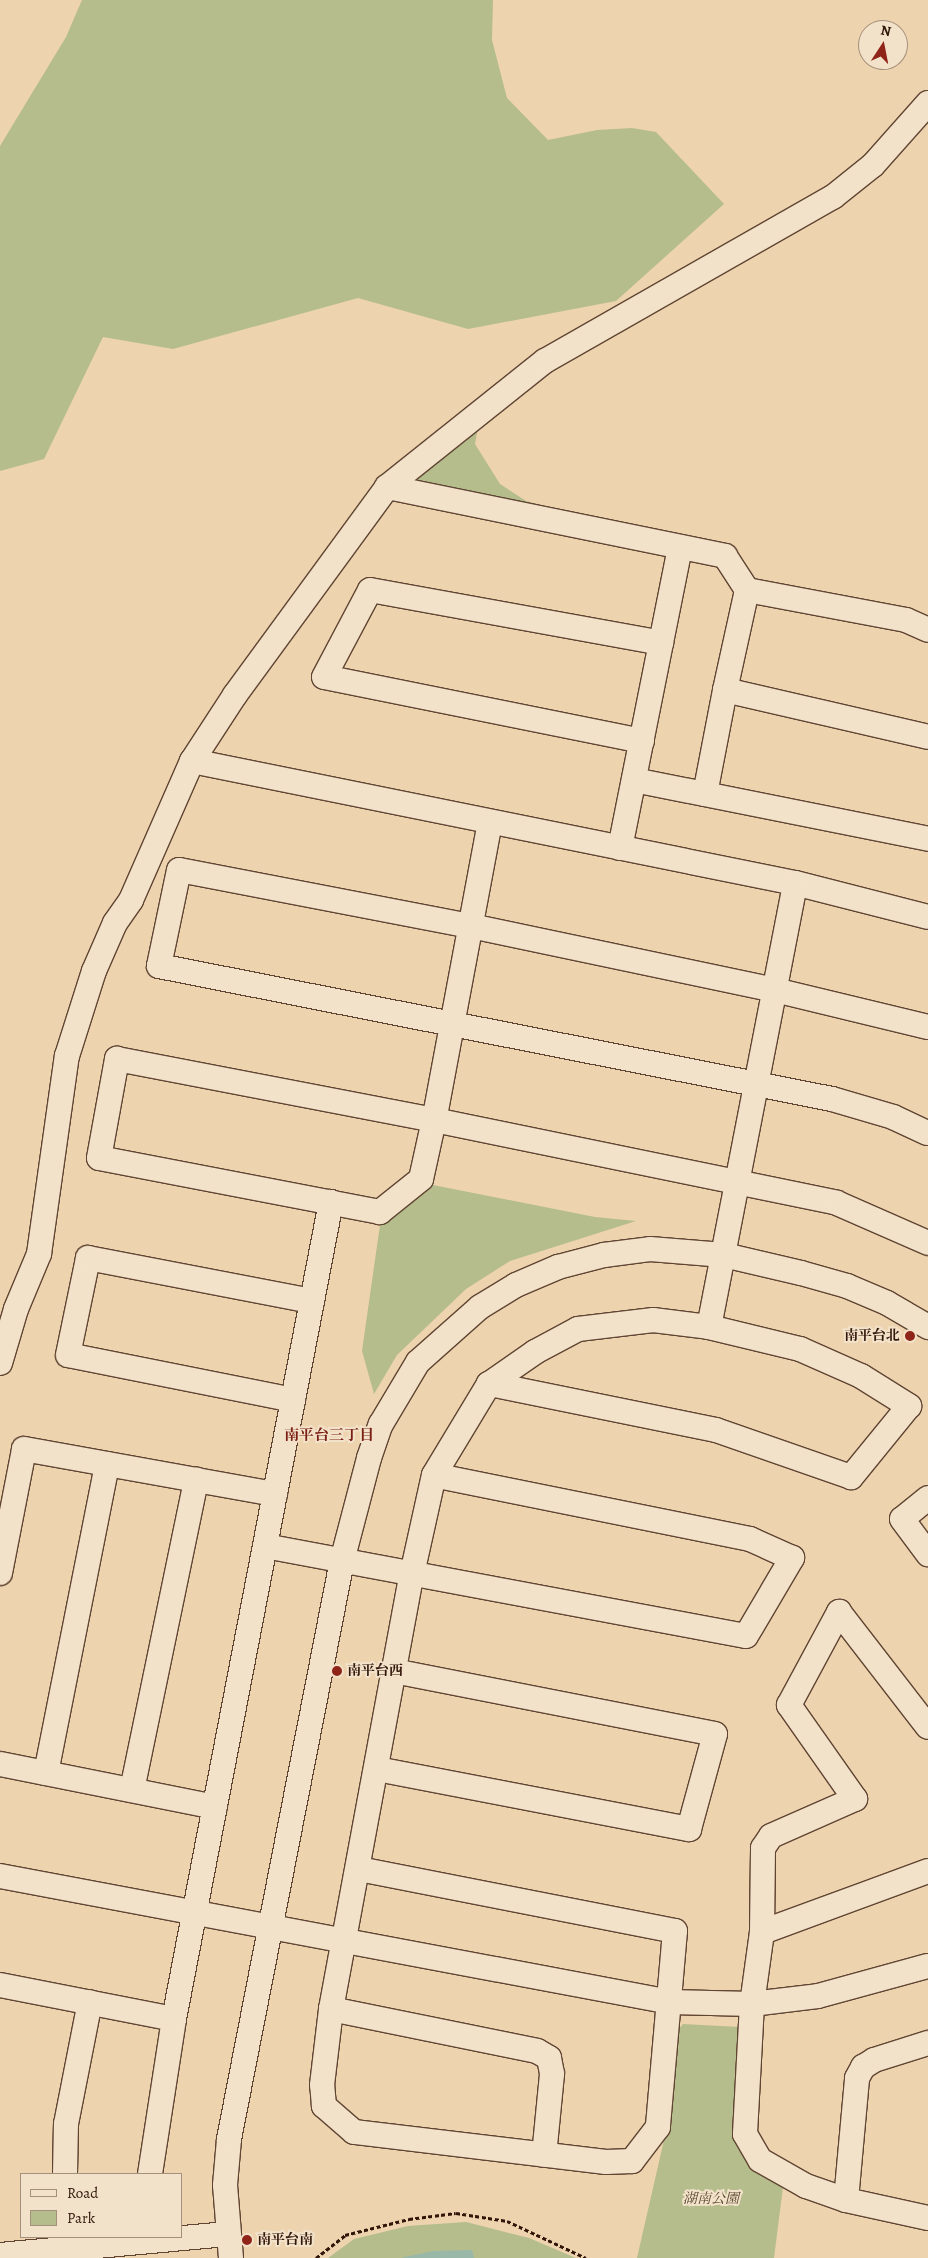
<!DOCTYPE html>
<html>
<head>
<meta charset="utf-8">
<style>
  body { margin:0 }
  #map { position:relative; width:928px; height:2258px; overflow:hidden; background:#edd3ae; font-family:Alegreya,"Noto Serif JP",serif }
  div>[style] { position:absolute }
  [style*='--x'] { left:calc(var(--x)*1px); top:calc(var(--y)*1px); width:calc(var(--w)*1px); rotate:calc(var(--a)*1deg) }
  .green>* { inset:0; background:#b5bd8c }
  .water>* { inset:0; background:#9ab8a7 }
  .path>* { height:3px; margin-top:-1.5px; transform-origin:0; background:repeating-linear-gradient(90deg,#31160a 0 4px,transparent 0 6.5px) }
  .roads { filter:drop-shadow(1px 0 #604533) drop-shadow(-1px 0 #604533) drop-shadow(0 1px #604533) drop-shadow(0 -1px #604533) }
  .minor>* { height:24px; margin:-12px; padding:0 12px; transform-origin:12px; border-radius:12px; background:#f3e2ca }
  .dots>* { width:14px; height:14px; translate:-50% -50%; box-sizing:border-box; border:2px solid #f3e2ca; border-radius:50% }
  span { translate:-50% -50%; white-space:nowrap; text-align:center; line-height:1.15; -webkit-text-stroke:4px #f3e2ca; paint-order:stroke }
  .poi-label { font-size:14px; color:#31160a; font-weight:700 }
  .right { translate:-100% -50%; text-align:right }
  .left { translate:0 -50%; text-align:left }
  .park-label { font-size:14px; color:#594831; font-style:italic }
  .neighbourhood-label { font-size:15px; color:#7a1f14; font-weight:700 }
  .legend { position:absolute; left:20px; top:2173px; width:162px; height:65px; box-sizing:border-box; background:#f3e2ca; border:1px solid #a5907d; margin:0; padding:6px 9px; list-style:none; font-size:15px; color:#31160a }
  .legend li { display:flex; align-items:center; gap:10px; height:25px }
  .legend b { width:25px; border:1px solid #a5907d }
  .north { position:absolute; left:858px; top:20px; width:50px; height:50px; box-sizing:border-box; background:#f3e2ca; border:1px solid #a5907d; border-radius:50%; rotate:11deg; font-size:14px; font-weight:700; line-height:20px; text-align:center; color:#31160a }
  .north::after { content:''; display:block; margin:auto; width:18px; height:22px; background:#8f2418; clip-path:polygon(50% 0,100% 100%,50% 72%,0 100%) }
</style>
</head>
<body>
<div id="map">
  <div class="green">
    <div style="clip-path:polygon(82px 0,493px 0,492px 40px,507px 98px,548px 140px,597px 130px,632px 128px,656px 132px,724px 204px,616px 301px,468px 329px,358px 298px,173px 349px,103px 337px,44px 459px,0 471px,0 146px,66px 37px)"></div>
    <div style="clip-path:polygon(479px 422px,475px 444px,500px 484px,526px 501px,567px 512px,395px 485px)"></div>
    <div style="clip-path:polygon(428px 1184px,595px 1217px,636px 1221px,510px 1261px,466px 1289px,397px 1355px,374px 1394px,362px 1351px,381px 1218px)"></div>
    <div style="clip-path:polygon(683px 2024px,740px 2027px,759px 2166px,783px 2187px,774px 2258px,637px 2258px,669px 2118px,678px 2030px)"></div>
    <div style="clip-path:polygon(466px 2222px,529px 2238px,576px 2258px,328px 2258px,354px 2239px,408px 2226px)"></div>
  </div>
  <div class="water">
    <div style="clip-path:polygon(472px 2250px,474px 2258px,400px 2258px,433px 2251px)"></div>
  </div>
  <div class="path">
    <div style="--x:316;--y:2258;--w:37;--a:-38"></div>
    <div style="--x:345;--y:2235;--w:66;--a:-14"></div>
    <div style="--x:409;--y:2219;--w:47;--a:-7.3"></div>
    <div style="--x:456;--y:2213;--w:52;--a:8.9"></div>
    <div style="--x:507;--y:2221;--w:87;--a:25.1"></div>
  </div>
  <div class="roads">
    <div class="minor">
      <div style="--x:387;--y:487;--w:345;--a:11.5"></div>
      <div style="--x:725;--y:556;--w:40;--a:57.1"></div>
      <div style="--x:747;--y:590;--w:102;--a:102.4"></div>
      <div style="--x:725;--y:690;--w:208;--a:13"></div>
      <div style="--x:747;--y:590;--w:162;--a:10.7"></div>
      <div style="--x:906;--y:620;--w:24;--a:24"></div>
      <div style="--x:642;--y:741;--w:324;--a:-168.6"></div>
      <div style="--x:324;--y:677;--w:98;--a:-62.1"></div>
      <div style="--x:370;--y:590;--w:296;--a:10.3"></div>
      <div style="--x:192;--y:761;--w:615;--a:11.44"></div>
      <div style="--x:795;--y:883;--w:137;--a:14.3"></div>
      <div style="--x:634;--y:780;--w:300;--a:11.3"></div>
      <div style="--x:705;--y:794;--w:106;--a:-79.1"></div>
      <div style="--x:490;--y:822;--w:303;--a:100.6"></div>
      <div style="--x:434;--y:1120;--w:60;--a:102.4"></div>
      <div style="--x:421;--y:1179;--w:53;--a:141.2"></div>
      <div style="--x:380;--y:1212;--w:286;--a:-169.1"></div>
      <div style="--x:99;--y:1158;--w:101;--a:-79.7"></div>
      <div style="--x:117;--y:1059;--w:323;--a:10.9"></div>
      <div style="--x:434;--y:1120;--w:411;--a:11.6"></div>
      <div style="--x:837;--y:1203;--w:99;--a:23.7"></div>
      <div style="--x:620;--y:848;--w:307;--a:-78.7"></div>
      <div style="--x:928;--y:1027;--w:157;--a:-166.4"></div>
      <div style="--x:775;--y:990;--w:312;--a:-168.1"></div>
      <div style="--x:470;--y:926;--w:296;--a:-169.1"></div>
      <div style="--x:179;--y:870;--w:98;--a:101.8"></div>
      <div style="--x:159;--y:966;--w:686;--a:11.18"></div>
      <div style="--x:832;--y:1099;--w:64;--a:16.4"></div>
      <div style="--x:893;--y:1117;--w:38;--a:25"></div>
      <div style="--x:653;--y:1320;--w:56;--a:7.1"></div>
      <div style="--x:709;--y:1327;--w:94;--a:13.6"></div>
      <div style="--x:800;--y:1349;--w:67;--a:23.9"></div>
      <div style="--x:861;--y:1376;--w:57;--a:32"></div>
      <div style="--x:909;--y:1406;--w:92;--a:129.2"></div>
      <div style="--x:851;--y:1477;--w:143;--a:-160.8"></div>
      <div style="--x:716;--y:1430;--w:232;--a:-168.5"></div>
      <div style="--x:489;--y:1384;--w:56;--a:-34.8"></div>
      <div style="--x:535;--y:1352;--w:49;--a:-28.1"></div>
      <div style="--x:578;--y:1329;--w:76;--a:-6.8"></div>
      <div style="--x:709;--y:1327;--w:452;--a:-79"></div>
      <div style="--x:0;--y:1363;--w:56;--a:-73.5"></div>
      <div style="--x:16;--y:1309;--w:60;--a:-67.3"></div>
      <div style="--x:39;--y:1254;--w:200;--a:-82"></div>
      <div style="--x:67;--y:1056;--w:89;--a:-72.4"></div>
      <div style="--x:94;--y:971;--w:52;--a:-66.4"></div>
      <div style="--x:115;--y:923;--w:28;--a:-55"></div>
      <div style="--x:131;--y:900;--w:152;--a:-66.3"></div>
      <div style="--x:192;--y:761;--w:79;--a:-56.9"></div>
      <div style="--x:235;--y:695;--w:258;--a:-53.8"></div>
      <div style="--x:387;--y:487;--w:202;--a:-38.6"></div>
      <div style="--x:545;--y:361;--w:331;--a:-29.7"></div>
      <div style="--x:833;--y:197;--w:51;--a:-38.7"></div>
      <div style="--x:873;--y:165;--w:83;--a:-48.4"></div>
      <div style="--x:293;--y:1400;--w:229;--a:-168.7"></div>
      <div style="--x:68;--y:1355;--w:99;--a:-78.3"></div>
      <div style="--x:88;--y:1258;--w:228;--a:10.9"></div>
      <div style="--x:928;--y:1498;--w:33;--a:141"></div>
      <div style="--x:902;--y:1519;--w:44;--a:53.4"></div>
      <div style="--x:265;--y:1546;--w:489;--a:10.6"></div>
      <div style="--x:746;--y:1636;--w:91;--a:-59.5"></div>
      <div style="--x:792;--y:1558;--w:46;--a:-155.7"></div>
      <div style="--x:750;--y:1539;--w:322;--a:-168.6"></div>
      <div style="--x:0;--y:1573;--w:126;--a:-79"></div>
      <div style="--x:24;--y:1449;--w:255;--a:10.2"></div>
      <div style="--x:0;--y:1764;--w:219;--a:11.3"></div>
      <div style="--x:377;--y:1769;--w:318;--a:10.9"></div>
      <div style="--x:689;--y:1829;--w:98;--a:-74.7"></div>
      <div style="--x:715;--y:1734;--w:326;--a:-168.9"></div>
      <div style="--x:46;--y:1773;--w:315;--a:-78.8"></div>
      <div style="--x:132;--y:1790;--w:317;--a:-78.3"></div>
      <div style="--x:359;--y:1869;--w:322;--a:11.1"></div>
      <div style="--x:675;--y:1931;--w:197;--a:95"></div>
      <div style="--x:658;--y:2127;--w:43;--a:127.4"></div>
      <div style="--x:632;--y:2161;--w:26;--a:178"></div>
      <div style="--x:606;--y:2162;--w:254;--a:-173.2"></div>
      <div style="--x:354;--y:2132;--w:40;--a:-139"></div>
      <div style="--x:324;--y:2106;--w:21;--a:-95"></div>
      <div style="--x:322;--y:2085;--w:77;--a:-83.2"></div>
      <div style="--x:331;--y:2009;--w:442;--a:-79.5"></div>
      <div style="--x:412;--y:1574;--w:101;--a:-77.5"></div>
      <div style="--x:434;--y:1475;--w:106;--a:-58.9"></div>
      <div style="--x:928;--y:1871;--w:177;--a:159.8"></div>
      <div style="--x:762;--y:1932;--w:73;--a:97.9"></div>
      <div style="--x:752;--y:2004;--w:130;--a:93.1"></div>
      <div style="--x:745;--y:2134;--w:30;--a:60"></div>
      <div style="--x:760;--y:2160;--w:53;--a:29.5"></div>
      <div style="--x:806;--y:2186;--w:42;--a:19.3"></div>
      <div style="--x:846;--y:2200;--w:84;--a:12.4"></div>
      <div style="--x:0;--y:1876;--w:682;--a:10.65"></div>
      <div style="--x:670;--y:2002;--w:82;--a:1.4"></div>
      <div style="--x:752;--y:2004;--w:66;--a:-6.9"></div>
      <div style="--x:818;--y:1996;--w:114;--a:-15.3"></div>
      <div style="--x:762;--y:1932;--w:84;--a:-89.3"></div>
      <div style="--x:763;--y:1848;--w:14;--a:-56"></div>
      <div style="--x:771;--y:1836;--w:92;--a:-23.8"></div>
      <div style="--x:855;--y:1799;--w:115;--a:-125.1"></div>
      <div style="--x:789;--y:1705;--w:106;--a:-61.7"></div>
      <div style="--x:839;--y:1612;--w:145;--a:52.3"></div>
      <div style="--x:0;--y:1985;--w:177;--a:11.1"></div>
      <div style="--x:331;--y:2009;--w:210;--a:11.5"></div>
      <div style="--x:537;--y:2051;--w:14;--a:30"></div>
      <div style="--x:549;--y:2058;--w:16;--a:79"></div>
      <div style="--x:552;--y:2074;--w:81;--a:95.6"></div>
      <div style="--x:65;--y:2174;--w:50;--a:-88.9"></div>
      <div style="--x:66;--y:2124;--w:124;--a:-78.9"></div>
      <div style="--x:150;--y:2174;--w:157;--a:-81.2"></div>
      <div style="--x:174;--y:2019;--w:832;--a:-79.12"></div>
      <div style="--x:846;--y:2200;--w:122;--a:-84.8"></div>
      <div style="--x:857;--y:2078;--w:13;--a:-61"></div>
      <div style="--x:863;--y:2067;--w:13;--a:-32"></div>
      <div style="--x:874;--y:2060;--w:57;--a:-17.5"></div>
      <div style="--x:0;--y:2255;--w:228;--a:-5.3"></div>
      <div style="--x:231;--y:2258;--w:73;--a:-94.7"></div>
      <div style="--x:225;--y:2185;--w:46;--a:-85"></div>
      <div style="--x:229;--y:2139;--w:589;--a:-78.94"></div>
      <div style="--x:342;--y:1561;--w:106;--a:-75.3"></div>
      <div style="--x:369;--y:1458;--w:36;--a:-71"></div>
      <div style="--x:381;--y:1424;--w:72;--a:-59.2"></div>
      <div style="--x:418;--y:1362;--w:83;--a:-41.6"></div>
      <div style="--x:480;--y:1307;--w:42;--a:-31.4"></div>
      <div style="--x:516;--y:1285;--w:46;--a:-23.2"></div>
      <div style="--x:558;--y:1267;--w:48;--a:-14.6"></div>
      <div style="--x:604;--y:1255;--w:46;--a:-7.4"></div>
      <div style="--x:650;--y:1249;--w:74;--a:4.6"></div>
      <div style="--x:724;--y:1255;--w:79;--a:13.2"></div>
      <div style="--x:801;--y:1273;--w:48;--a:15.8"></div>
      <div style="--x:847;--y:1286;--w:43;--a:23"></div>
      <div style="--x:887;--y:1303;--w:48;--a:30.3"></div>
    </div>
  </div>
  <div class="dots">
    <div style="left:910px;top:1336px;background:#8f2418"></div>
    <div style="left:337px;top:1671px;background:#8f2418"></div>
    <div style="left:247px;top:2240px;background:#8f2418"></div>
  </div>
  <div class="poi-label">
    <span class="right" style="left:900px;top:1336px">南平台北</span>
    <span class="left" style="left:347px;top:1671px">南平台西</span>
    <span class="left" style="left:257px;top:2240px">南平台南</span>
  </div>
  <div class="park-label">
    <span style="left:711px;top:2199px">湖南公園</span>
  </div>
  <div class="neighbourhood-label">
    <span style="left:329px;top:1436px">南平台三丁目</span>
  </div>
  <ul class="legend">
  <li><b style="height:6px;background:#f3e2ca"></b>Road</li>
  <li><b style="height:14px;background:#b5bd8c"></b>Park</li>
  </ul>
  <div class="north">N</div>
</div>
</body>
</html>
